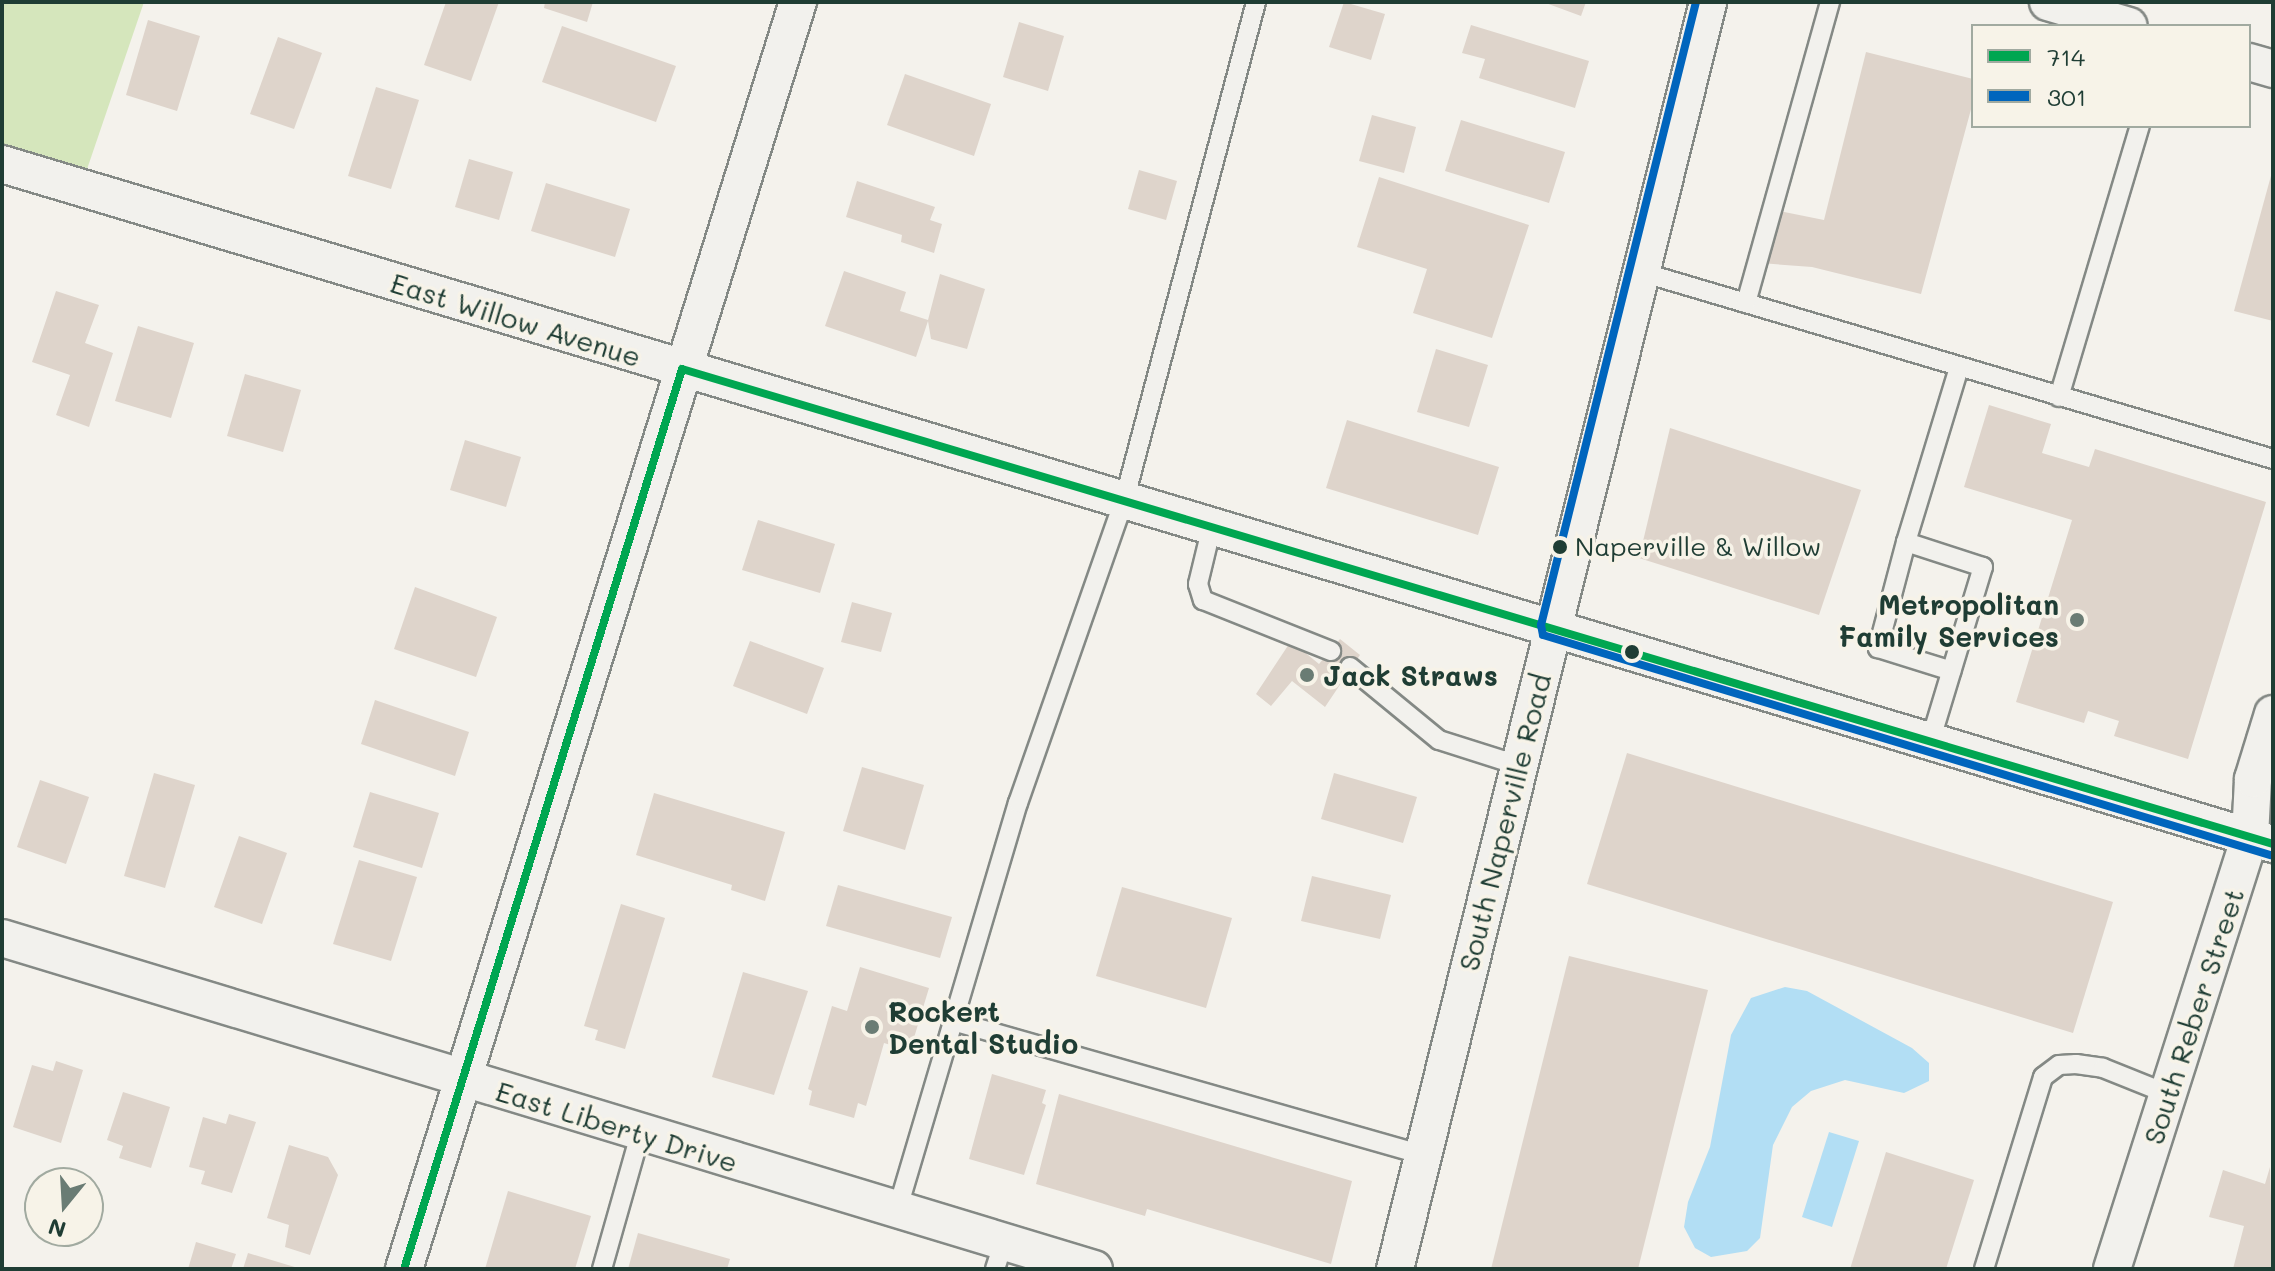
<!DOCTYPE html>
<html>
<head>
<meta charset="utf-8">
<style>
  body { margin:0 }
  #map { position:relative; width:2275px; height:1271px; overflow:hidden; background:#f4f2ec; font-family:Mali,sans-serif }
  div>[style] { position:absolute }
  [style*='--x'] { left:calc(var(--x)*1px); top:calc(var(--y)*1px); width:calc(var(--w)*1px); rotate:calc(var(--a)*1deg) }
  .green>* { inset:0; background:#d5e6bc }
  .water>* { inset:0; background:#b2def4 }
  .building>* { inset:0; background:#ded4cb }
  .roads { filter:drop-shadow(2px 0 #848985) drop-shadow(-2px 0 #848985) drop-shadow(0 2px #848985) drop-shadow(0 -2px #848985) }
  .lane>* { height:18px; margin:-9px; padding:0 9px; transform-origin:9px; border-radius:9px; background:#f2f1ed }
  .street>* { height:36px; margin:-18px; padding:0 18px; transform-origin:18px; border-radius:18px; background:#f2f1ed }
  .bus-1>* { height:8px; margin:-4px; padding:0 4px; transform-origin:4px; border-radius:4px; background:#00a651 }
  .bus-2>* { height:8px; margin:-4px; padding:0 4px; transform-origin:4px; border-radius:4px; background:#0065bd }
  .dots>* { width:22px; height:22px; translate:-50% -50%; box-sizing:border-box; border:4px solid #f7f3e8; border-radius:50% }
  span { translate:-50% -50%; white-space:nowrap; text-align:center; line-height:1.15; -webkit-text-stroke:7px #f7f3e8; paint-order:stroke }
  .bus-label { font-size:26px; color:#1f3d34 }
  .left { translate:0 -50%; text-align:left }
  .street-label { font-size:28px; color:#1f3d34 }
  .poi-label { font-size:28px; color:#1f3d34; font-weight:700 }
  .right { translate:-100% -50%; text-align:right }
  .frame { position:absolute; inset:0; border:4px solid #1f3d34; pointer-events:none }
  .legend { position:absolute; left:1971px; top:24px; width:280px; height:104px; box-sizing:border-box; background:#f7f3e8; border:2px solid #a1aaa0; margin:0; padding:10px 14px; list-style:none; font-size:24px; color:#1f3d34 }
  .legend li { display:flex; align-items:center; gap:16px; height:40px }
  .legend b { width:40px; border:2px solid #a1aaa0 }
  .north { position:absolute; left:24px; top:1167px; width:80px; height:80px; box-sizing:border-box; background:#f7f3e8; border:2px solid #a1aaa0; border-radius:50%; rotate:198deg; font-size:22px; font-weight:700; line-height:32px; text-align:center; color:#1f3d34 }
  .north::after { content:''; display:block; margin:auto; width:28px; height:36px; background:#6a7c74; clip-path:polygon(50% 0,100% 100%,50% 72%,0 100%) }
</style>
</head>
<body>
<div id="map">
  <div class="green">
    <div style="clip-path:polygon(2px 2px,144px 2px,84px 178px,2px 153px)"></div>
  </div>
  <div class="water">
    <div style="clip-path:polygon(1785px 987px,1807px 991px,1912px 1048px,1929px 1063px,1929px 1081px,1904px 1093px,1845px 1080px,1811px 1091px,1792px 1107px,1773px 1145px,1760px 1238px,1747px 1251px,1711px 1257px,1695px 1248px,1684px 1227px,1688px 1202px,1710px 1147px,1731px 1035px,1751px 998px)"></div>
    <div style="clip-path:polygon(1829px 1132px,1859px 1141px,1832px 1227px,1802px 1217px)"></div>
  </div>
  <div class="building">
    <div style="clip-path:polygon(446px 2px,499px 2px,471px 81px,424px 65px)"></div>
    <div style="clip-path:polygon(545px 2px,593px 2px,587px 22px,544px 8px)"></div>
    <div style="clip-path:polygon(1344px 2px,1385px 14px,1371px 60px,1329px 47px)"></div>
    <div style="clip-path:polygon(1543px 2px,1586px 2px,1581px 16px)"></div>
    <div style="clip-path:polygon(148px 20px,200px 36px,177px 111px,126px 95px)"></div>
    <div style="clip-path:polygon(1019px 22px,1064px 36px,1048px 91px,1003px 77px)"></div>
    <div style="clip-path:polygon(1471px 25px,1589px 61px,1575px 108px,1479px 78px,1485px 59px,1462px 53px)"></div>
    <div style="clip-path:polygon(562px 26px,676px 66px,656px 122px,542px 82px)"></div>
    <div style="clip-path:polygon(278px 37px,322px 53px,294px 129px,250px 114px)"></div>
    <div style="clip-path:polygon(1866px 52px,1973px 79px,1973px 102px,1921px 294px,1812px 267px,1760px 263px,1774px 210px,1824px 220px)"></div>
    <div style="clip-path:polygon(905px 74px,991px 104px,974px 156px,887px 125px)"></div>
    <div style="clip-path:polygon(376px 87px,419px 100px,391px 189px,348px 176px)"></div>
    <div style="clip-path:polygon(1372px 115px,1416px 127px,1404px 173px,1359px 161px)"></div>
    <div style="clip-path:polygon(1461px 120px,1565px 152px,1549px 203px,1445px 171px)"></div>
    <div style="clip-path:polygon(469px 159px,513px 172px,499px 220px,455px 207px)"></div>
    <div style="clip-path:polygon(1139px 170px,1177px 181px,1166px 220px,1128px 209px)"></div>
    <div style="clip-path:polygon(2272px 172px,2273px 172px,2273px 321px,2234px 311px)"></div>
    <div style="clip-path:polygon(1379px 177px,1529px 225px,1492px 338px,1413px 313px,1427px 269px,1357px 247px)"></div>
    <div style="clip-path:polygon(857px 181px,935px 207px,930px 220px,942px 224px,934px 253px,901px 242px,902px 235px,846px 217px)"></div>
    <div style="clip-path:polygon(546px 183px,630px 209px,615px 257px,531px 231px)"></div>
    <div style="clip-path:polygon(844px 271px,906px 292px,900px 311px,928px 320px,940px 274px,985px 289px,967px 349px,931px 339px,928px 321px,916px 357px,825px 326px)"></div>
    <div style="clip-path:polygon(56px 291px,99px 305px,85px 343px,113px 353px,89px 427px,56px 415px,70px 375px,32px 362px)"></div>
    <div style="clip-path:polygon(138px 326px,194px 343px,171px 418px,115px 401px)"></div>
    <div style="clip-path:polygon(1436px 349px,1488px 365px,1469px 427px,1417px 412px)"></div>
    <div style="clip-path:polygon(245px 374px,301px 390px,283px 452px,227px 436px)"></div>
    <div style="clip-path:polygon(1989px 405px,2051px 424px,2042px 453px,2089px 467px,2095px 449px,2266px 502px,2188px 759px,2114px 736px,2119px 721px,2088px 711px,2084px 723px,2016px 702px,2072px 520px,1964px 487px)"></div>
    <div style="clip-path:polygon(1347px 420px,1499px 467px,1478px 535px,1326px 488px)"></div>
    <div style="clip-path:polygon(1670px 428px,1861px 490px,1819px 615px,1639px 558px)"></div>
    <div style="clip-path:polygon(465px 440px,521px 457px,506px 507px,450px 490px)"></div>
    <div style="clip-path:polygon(758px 520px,835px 544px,820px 593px,742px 570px)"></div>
    <div style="clip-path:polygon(415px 587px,497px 617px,476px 677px,394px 649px)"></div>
    <div style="clip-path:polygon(852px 602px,892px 613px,881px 652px,841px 642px)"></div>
    <div style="clip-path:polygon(1340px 639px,1360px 655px,1325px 707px,1292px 681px,1271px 706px,1256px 694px,1291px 641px,1319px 664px)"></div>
    <div style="clip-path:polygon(750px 641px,824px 668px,807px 714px,733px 686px)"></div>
    <div style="clip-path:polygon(375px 700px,469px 732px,455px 776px,361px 744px)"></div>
    <div style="clip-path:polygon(1627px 753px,2113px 902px,2073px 1033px,1587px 884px)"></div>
    <div style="clip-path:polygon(862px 767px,924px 785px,905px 850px,843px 831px)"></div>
    <div style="clip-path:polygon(154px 773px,195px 785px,165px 888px,124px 876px)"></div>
    <div style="clip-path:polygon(1334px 773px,1417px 797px,1403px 843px,1321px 819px)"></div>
    <div style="clip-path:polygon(40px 780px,89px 797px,66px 864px,17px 847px)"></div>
    <div style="clip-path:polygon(370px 792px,439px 813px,422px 868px,353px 847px)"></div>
    <div style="clip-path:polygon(654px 793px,785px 832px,765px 901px,731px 890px,732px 885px,636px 855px)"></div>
    <div style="clip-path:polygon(239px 836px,287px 853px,262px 924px,214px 907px)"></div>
    <div style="clip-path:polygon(359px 860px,417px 877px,391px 961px,333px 944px)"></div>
    <div style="clip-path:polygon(1312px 876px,1391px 895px,1380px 939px,1301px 921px)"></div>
    <div style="clip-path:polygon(838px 885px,952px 917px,940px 958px,826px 926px)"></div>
    <div style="clip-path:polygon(1122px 887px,1232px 918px,1206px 1008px,1096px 976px)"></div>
    <div style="clip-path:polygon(621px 904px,665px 918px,625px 1049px,595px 1040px,598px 1030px,584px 1026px)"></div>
    <div style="clip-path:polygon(1569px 956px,1708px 990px,1638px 1269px,1491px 1269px)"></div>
    <div style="clip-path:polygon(860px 967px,929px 988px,910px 1051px,884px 1043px,866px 1106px,858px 1103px,854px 1118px,809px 1105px,812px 1091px,808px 1089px,832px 1006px,847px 1011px)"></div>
    <div style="clip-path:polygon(743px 972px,808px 991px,774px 1095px,712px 1077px)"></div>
    <div style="clip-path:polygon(56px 1061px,83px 1070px,61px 1143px,13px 1127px,32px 1065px,53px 1071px)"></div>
    <div style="clip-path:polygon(992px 1074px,1046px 1090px,1042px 1103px,1046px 1105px,1024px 1175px,969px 1159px)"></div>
    <div style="clip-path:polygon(123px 1092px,170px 1107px,151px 1168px,119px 1158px,123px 1146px,107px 1140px)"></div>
    <div style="clip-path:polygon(1059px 1094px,1352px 1181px,1331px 1264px,1147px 1209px,1145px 1216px,1036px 1184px)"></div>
    <div style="clip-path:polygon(229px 1114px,256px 1122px,232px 1193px,201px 1184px,205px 1171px,189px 1167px,203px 1117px,226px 1124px)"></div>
    <div style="clip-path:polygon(289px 1145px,328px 1157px,338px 1175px,310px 1255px,285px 1247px,289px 1225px,267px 1218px)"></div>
    <div style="clip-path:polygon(1886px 1152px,1974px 1180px,1946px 1269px,1850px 1269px)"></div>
    <div style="clip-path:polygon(2270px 1167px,2273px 1269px,2233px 1269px,2244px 1226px,2209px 1217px,2223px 1170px,2265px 1184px)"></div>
    <div style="clip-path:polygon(508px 1191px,591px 1216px,575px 1269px,485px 1269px)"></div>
    <div style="clip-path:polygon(638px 1233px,730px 1259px,727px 1269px,628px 1269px)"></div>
    <div style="clip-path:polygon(196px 1242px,236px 1254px,231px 1269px,188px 1269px)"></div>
    <div style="clip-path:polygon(248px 1253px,298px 1268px,298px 1269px,243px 1269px)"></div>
  </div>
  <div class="roads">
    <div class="lane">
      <div style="--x:1641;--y:272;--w:659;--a:16.48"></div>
      <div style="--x:1746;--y:303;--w:313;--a:-74.4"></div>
      <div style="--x:2059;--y:397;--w:283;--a:-73.4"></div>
      <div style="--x:1212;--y:526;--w:60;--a:103.6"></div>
      <div style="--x:1198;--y:584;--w:17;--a:73"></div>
      <div style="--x:1203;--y:600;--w:138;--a:21.7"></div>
      <div style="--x:1906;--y:542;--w:110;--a:104.8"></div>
      <div style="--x:1878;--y:648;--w:77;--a:17.3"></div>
      <div style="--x:1350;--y:667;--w:115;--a:39.4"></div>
      <div style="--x:1439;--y:740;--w:83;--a:17.6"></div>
      <div style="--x:1930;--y:742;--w:183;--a:-73.2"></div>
      <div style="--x:1983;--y:567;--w:81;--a:-162"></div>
      <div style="--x:1906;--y:542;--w:182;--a:-73.1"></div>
      <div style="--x:953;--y:1021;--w:486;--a:15.9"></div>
      <div style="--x:897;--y:1211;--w:426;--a:-73.5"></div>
      <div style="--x:1018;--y:803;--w:320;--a:-70.7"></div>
      <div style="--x:1124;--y:501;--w:516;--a:-75.18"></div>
      <div style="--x:602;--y:1269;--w:139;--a:-74.2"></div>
      <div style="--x:995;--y:1269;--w:28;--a:-72"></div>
      <div style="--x:1984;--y:1269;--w:201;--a:-72.9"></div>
      <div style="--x:2043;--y:1077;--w:20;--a:-37"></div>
      <div style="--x:2059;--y:1065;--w:17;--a:-3"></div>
      <div style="--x:2076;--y:1064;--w:27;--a:8"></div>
      <div style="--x:2103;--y:1068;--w:70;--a:21.8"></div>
    </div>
    <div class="street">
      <div style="--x:2048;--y:2;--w:84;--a:16.5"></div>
      <div style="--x:2249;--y:62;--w:25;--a:16"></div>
      <div style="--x:2;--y:164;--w:2371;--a:16.67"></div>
      <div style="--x:2;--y:938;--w:1141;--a:16.86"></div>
      <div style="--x:404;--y:1269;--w:1327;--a:-72.73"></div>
      <div style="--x:1395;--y:1269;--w:1305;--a:-76.12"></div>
      <div style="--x:2112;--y:1269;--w:454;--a:-72.3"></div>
      <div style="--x:2250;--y:837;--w:58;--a:-87"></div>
      <div style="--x:2253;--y:779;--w:68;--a:-72.9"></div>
    </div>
  </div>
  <div class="bus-1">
    <div style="--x:682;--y:369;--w:1660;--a:16.62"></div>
    <div style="--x:404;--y:1269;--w:942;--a:-72.83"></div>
  </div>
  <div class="bus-2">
    <div style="--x:1696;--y:2;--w:642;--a:103.97"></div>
    <div style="--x:1541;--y:625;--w:10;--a:79"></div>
    <div style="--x:1543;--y:635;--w:760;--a:16.84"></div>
  </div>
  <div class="dots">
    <div style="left:1560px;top:547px;background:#1f3d34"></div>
    <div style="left:2077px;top:620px;background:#6a7c74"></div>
    <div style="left:1632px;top:652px;background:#1f3d34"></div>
    <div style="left:1307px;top:675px;background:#6a7c74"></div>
    <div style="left:872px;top:1027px;background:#6a7c74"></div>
  </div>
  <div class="bus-label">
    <span class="left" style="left:1575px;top:547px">Naperville &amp; Willow</span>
  </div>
  <div class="street-label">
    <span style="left:516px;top:319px;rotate:17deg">East Willow Avenue</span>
    <span style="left:1504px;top:822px;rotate:-76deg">South Naperville Road</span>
    <span style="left:2193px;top:1016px;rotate:-72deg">South Reber Street</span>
    <span style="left:617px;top:1126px;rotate:17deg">East Liberty Drive</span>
  </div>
  <div class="poi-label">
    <span class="right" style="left:2059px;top:620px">Metropolitan<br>Family Services</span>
    <span class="left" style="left:1323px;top:675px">Jack Straws</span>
    <span class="left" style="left:888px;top:1027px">Rockert<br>Dental Studio</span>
  </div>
  <div class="frame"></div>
  <ul class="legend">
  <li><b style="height:10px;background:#00a651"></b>714</li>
  <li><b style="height:10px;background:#0065bd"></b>301</li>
  </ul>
  <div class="north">N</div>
</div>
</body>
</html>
